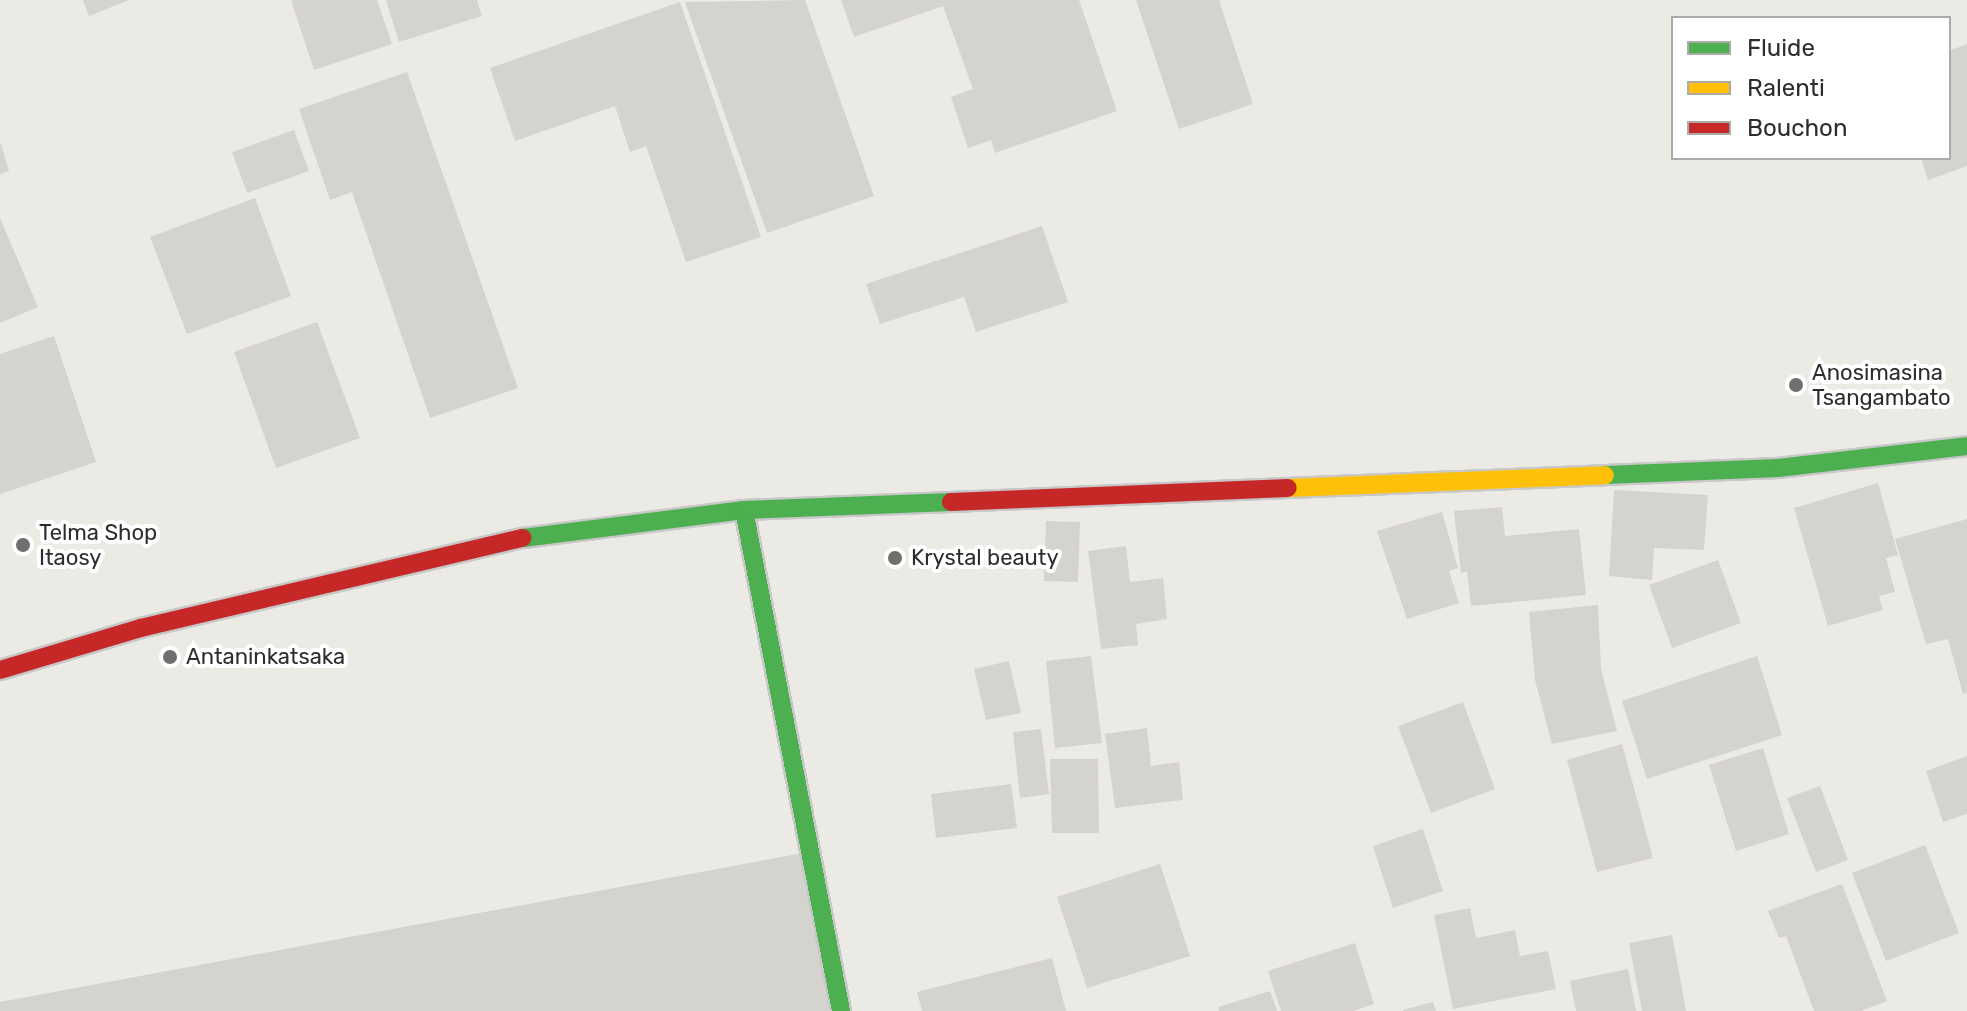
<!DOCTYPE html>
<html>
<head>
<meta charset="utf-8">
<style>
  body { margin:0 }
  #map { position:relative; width:1967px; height:1011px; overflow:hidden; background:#eceae4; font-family:Rubik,sans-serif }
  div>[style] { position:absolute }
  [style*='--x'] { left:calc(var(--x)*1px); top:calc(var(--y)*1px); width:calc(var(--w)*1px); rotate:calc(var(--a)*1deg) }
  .building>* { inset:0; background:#d5d3ce }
  .roads { filter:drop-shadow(2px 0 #c9c8c8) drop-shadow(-2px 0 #c9c8c8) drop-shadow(0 2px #c9c8c8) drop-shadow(0 -2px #c9c8c8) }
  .fast>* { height:18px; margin:-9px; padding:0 9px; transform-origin:9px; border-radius:9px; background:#4caf50 }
  .slow>* { height:18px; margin:-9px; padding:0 9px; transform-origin:9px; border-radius:9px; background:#ffc107 }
  .jam>* { height:18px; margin:-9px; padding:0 9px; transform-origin:9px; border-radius:9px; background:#c62828 }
  .dots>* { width:22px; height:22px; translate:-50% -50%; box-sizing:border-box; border:4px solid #fff; border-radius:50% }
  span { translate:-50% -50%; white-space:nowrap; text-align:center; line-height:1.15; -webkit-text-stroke:8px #fff; paint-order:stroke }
  .poi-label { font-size:22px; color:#2d2d2d }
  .left { translate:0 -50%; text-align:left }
  .legend { position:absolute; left:1671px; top:16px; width:280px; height:144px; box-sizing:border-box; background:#fff; border:2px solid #ababab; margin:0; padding:10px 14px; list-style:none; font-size:24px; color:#2d2d2d }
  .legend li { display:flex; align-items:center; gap:16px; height:40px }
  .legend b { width:40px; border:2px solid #ababab }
</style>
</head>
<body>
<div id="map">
  <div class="building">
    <div style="clip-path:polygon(83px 0,129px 0,89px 16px)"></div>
    <div style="clip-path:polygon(291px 0,377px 0,392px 44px,314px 70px)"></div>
    <div style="clip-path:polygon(386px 0,477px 0,482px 16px,399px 42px)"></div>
    <div style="clip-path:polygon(805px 0,874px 196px,767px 233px,685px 2px)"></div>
    <div style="clip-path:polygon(841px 0,1079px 0,1117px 111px,995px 153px,991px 140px,968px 148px,951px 97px,973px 89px,943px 6px,854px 37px)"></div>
    <div style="clip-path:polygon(1136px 0,1219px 0,1253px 104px,1179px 129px)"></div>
    <div style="clip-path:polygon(680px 2px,761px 237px,686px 262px,646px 146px,630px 152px,615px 106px,515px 141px,490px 68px)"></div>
    <div style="clip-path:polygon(1967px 44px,1967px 166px,1928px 180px,1921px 158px,1949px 158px,1949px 51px)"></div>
    <div style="clip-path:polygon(407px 72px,518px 388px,430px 418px,352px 192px,330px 200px,299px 109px)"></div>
    <div style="clip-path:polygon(294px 130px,309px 171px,247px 193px,232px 152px)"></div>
    <div style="clip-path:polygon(1px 144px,9px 171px,0 174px,0 145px)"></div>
    <div style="clip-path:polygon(255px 198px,291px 296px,187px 334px,150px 237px)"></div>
    <div style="clip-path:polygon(0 218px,38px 307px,0 323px)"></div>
    <div style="clip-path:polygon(1042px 226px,1068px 302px,976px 332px,964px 297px,880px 324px,866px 284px)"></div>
    <div style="clip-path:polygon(317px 322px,360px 438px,276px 468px,234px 352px)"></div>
    <div style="clip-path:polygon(54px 336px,96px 462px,0 494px,0 354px)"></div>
    <div style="clip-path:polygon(1878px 483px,1898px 555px,1886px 558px,1895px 592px,1879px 596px,1883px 610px,1828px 626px,1794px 508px)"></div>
    <div style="clip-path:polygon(1614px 490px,1708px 495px,1704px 550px,1654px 548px,1652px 580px,1609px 576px)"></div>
    <div style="clip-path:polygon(1502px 507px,1505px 536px,1579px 529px,1586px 595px,1471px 606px,1467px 571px,1461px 573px,1454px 511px)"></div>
    <div style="clip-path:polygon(1442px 512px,1458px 568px,1449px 571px,1459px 603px,1407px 619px,1377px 531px)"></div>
    <div style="clip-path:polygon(1967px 519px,1967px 693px,1963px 694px,1948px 639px,1926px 644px,1895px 539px)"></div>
    <div style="clip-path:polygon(1046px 521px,1080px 522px,1078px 582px,1044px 581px)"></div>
    <div style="clip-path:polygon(1126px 546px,1130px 582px,1163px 578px,1167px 619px,1136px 624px,1138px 645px,1101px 649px,1088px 551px)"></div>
    <div style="clip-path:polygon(1718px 560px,1741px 623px,1672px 648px,1649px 585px)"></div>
    <div style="clip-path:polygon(1598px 605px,1601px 669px,1617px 731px,1552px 744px,1535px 680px,1529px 612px)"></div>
    <div style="clip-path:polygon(1091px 656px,1102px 743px,1055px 748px,1046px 661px)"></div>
    <div style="clip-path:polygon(1757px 656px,1782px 735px,1647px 779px,1622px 701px)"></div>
    <div style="clip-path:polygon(1009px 661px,1021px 713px,986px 720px,974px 669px)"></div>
    <div style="clip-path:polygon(1463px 702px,1495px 789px,1431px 813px,1398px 726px)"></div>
    <div style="clip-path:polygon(1147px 728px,1151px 766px,1179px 762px,1183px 800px,1115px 808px,1105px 734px)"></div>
    <div style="clip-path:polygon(1041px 729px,1049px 794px,1020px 798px,1013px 732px)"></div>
    <div style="clip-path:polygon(1622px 744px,1653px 858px,1597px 872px,1567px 760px)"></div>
    <div style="clip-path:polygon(1763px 748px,1789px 834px,1736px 851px,1709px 765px)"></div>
    <div style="clip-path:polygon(1967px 756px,1967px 814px,1943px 822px,1926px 771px)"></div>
    <div style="clip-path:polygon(1050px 759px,1098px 759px,1099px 833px,1052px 833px)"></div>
    <div style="clip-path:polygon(1011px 784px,1017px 828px,936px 838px,931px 794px)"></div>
    <div style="clip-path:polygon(1820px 786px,1848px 860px,1816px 872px,1787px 798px)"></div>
    <div style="clip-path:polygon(1423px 829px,1443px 891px,1393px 908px,1373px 846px)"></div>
    <div style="clip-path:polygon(1925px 845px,1959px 933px,1886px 961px,1852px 873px)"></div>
    <div style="clip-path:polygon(808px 852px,837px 1011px,0 1011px,0 1002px)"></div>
    <div style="clip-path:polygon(1160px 864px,1190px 956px,1087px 988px,1057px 897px)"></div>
    <div style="clip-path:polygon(1842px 884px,1887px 1001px,1861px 1011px,1814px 1011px,1786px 936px,1779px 938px,1768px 911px)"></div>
    <div style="clip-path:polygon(1470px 908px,1476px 938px,1515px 930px,1520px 956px,1548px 951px,1556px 989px,1453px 1009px,1434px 915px)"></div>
    <div style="clip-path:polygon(1672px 935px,1686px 1011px,1642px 1011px,1629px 943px)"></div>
    <div style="clip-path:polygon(1355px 943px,1374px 1004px,1353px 1011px,1281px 1011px,1268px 971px)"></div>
    <div style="clip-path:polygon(1052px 958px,1066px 1011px,922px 1011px,917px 992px)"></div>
    <div style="clip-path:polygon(1628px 969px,1636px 1011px,1576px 1011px,1570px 981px)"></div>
    <div style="clip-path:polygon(1270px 991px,1277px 1011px,1219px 1011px,1218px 1007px)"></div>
    <div style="clip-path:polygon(1433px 1002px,1436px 1011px,1403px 1011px,1403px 1010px)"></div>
  </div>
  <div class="roads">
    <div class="fast">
      <div style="--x:1605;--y:475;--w:173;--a:-2.3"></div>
      <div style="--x:1778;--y:468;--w:190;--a:-6.6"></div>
      <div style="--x:744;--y:510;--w:510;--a:79.04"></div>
      <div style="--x:523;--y:538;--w:223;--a:-7.2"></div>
      <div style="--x:744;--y:510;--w:207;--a:-2.2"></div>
    </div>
    <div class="slow">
      <div style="--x:1288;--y:488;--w:317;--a:-2.3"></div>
    </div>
    <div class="jam">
      <div style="--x:951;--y:502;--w:337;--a:-2.4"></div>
      <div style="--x:0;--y:670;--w:147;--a:-16.6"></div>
      <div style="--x:141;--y:628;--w:392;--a:-13.3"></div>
    </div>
  </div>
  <div class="dots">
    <div style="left:1796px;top:385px;background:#706f6d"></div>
    <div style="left:23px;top:545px;background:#706f6d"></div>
    <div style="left:895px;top:558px;background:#706f6d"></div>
    <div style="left:170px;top:657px;background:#706f6d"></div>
  </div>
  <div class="poi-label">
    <span class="left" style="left:1812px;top:385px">Anosimasina<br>Tsangambato</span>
    <span class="left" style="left:39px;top:545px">Telma Shop<br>Itaosy</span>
    <span class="left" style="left:911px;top:558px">Krystal beauty</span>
    <span class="left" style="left:186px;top:657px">Antaninkatsaka</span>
  </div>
  <ul class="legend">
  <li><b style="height:10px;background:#4caf50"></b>Fluide</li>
  <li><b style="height:10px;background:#ffc107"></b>Ralenti</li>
  <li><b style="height:10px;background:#c62828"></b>Bouchon</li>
  </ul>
</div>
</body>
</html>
